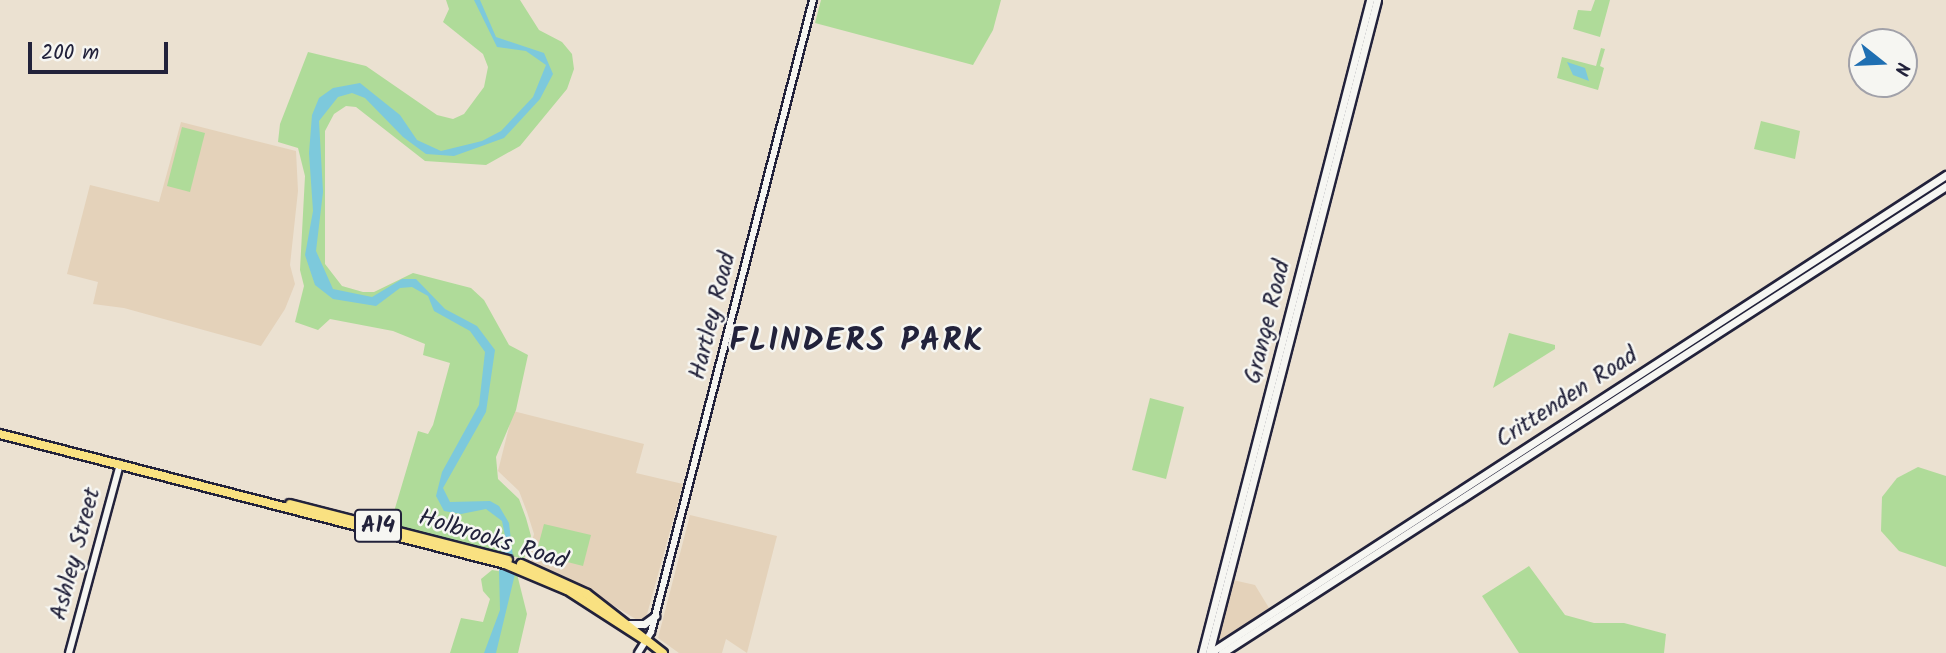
<!DOCTYPE html>
<html>
<head>
<meta charset="utf-8">
<style>
  body { margin:0 }
  #map { position:relative; width:1946px; height:653px; overflow:hidden; background:#ebe1d1; font-family:Kalam,sans-serif }
  div>[style] { position:absolute }
  [style*='--x'] { left:calc(var(--x)*1px); top:calc(var(--y)*1px); width:calc(var(--w)*1px); rotate:calc(var(--a)*1deg) }
  .built>* { inset:0; background:#e4d2ba }
  .green>* { inset:0; background:#afdb99 }
  .water>* { inset:0; background:#7dc9dc }
  .roads { filter:drop-shadow(2px 0 #22223b) drop-shadow(-2px 0 #22223b) drop-shadow(0 2px #22223b) drop-shadow(0 -2px #22223b) }
  .tertiary>* { height:6px; margin:-3px; padding:0 3px; transform-origin:3px; border-radius:3px; background:#f6f6f2 }
  .secondary>* { height:7px; margin:-3.5px; padding:0 3.5px; transform-origin:3.5px; border-radius:3.5px; background:#f6f6f2 }
  .primary>* { height:8px; margin:-4px; padding:0 4px; transform-origin:4px; border-radius:4px; background:#f9e181 }
  span { translate:-50% -50%; white-space:nowrap; text-align:center; line-height:1.15; -webkit-text-stroke:5px #f6f6f2; paint-order:stroke }
  .shield-label span { padding:2px 5px; background:#f6f6f2; border:2px solid; border-radius:5px; -webkit-text-stroke-width:0 }
  .shield-label { font-size:23px; color:#22223b; font-weight:700 }
  .street-label { font-size:24px; color:#22223b }
  .district-label { font-size:32px; color:#22223b; font-weight:700; letter-spacing:2px }
  .north { position:absolute; left:1848px; top:28px; width:70px; height:70px; box-sizing:border-box; background:#f6f6f2; border:2px solid #a1a1a9; border-radius:50%; rotate:108deg; font-size:19px; font-weight:700; line-height:28px; text-align:center; color:#22223b }
  .north::after { content:''; display:block; margin:auto; width:24px; height:32px; background:#1f6fb2; clip-path:polygon(50% 0,100% 100%,50% 72%,0 100%) }
  .scale { position:absolute; left:28px; top:42px; width:140px; height:32px; box-sizing:border-box; border:4px solid #22223b; border-top:0; padding-left:9px; font-size:21px; line-height:24px; white-space:nowrap; color:#22223b; -webkit-text-stroke:5px #f6f6f2; paint-order:stroke }
</style>
</head>
<body>
<div id="map">
  <div class="built">
    <div style="clip-path:polygon(181px 122px,296px 151px,298px 191px,290px 265px,295px 284px,285px 309px,261px 346px,124px 308px,93px 304px,98px 282px,67px 274px,90px 185px,159px 202px)"></div>
    <div style="clip-path:polygon(513px 411px,644px 444px,636px 473px,683px 484px,646px 618px,639px 621px,566px 577px,526px 562px,534px 534px,527px 512px,519px 491px,498px 471px)"></div>
    <div style="clip-path:polygon(690px 515px,777px 536px,747px 653px,726px 639px,722px 653px,679px 653px,658px 638px)"></div>
    <div style="clip-path:polygon(1233px 580px,1255px 585px,1269px 608px,1222px 640px,1218px 638px)"></div>
  </div>
  <div class="green">
    <div style="clip-path:polygon(446px 0,520px 0,539px 30px,562px 42px,572px 54px,574px 69px,567px 89px,520px 146px,486px 165px,425px 161px,356px 107px,346px 106px,334px 114px,325px 131px,325px 264px,342px 286px,363px 292px,374px 292px,413px 273px,471px 288px,484px 300px,509px 345px,528px 355px,516px 410px,496px 457px,498px 479px,519px 499px,526px 518px,531px 536px,524px 559px,390px 525px,418px 431px,428px 434px,433px 425px,450px 363px,423px 355px,425px 344px,393px 331px,330px 319px,318px 330px,295px 322px,304px 286px,300px 270px,305px 176px,298px 148px,278px 142px,280px 124px,308px 52px,366px 66px,437px 115px,453px 119px,464px 114px,484px 87px,488px 67px,483px 54px,443px 22px,449px 9px)"></div>
    <div style="clip-path:polygon(821px 0,1001px 0,993px 30px,973px 65px,815px 23px)"></div>
    <div style="clip-path:polygon(1595px 0,1610px 0,1600px 37px,1573px 29px,1578px 10px,1591px 11px)"></div>
    <div style="clip-path:polygon(1601px 48px,1605px 49px,1600px 66px,1604px 68px,1598px 90px,1557px 78px,1562px 57px,1596px 66px)"></div>
    <div style="clip-path:polygon(1761px 121px,1800px 131px,1795px 159px,1754px 149px)"></div>
    <div style="clip-path:polygon(182px 127px,205px 133px,190px 192px,167px 186px)"></div>
    <div style="clip-path:polygon(1509px 333px,1555px 345px,1555px 349px,1493px 388px)"></div>
    <div style="clip-path:polygon(1150px 398px,1184px 407px,1166px 479px,1132px 470px)"></div>
    <div style="clip-path:polygon(1918px 467px,1946px 476px,1946px 567px,1899px 551px,1881px 531px,1882px 497px,1897px 478px)"></div>
    <div style="clip-path:polygon(544px 524px,591px 535px,583px 566px,536px 554px)"></div>
    <div style="clip-path:polygon(1529px 566px,1565px 615px,1594px 623px,1624px 623px,1666px 634px,1664px 653px,1519px 653px,1482px 596px)"></div>
    <div style="clip-path:polygon(492px 570px,517px 574px,527px 614px,518px 653px,450px 653px,461px 618px,483px 622px,490px 599px,483px 591px,481px 579px)"></div>
  </div>
  <div class="water">
    <div style="clip-path:polygon(474px 0,480px 0,496px 37px,544px 53px,553px 74px,540px 99px,504px 138px,454px 156px,426px 154px,403px 137px,365px 98px,352px 93px,338px 97px,319px 121px,323px 192px,316px 251px,333px 289px,372px 297px,402px 279px,416px 279px,445px 309px,477px 326px,495px 350px,486px 412px,443px 488px,450px 502px,490px 501px,499px 506px,509px 523px,515px 574px,496px 653px,484px 653px,500px 610px,499px 569px,505px 536px,502px 521px,486px 509px,461px 514px,444px 511px,436px 496px,442px 472px,479px 405px,485px 352px,470px 331px,434px 311px,428px 296px,412px 287px,400px 288px,376px 306px,333px 299px,315px 285px,305px 255px,313px 211px,309px 153px,312px 115px,319px 98px,333px 88px,360px 83px,400px 115px,417px 140px,441px 151px,482px 141px,501px 131px,533px 97px,546px 65px,526px 51px,497px 47px)"></div>
    <div style="clip-path:polygon(1567px 62px,1585px 68px,1589px 81px,1573px 75px)"></div>
  </div>
  <div class="roads">
    <div class="tertiary">
      <div style="--x:69;--y:653;--w:196;--a:-74.9"></div>
      <div style="--x:638;--y:653;--w:25;--a:-58"></div>
      <div style="--x:651;--y:632;--w:652;--a:-75.62"></div>
    </div>
    <div class="secondary">
      <div style="--x:629;--y:624;--w:15;--a:0"></div>
      <div style="--x:644;--y:624;--w:14;--a:-36"></div>
      <div style="--x:1202;--y:653;--w:674;--a:-75.57"></div>
      <div style="--x:1209;--y:653;--w:674;--a:-75.57"></div>
      <div style="--x:1210;--y:653;--w:878;--a:-33"></div>
      <div style="--x:1222;--y:653;--w:862;--a:-32.82"></div>
    </div>
    <div class="primary">
      <div style="--x:0;--y:434;--w:521;--a:14.44"></div>
      <div style="--x:505;--y:564;--w:67;--a:22.8"></div>
      <div style="--x:567;--y:590;--w:94;--a:32.8"></div>
      <div style="--x:290;--y:504;--w:225;--a:14.4"></div>
      <div style="--x:521;--y:564;--w:72;--a:24.4"></div>
      <div style="--x:587;--y:594;--w:96;--a:37.8"></div>
    </div>
  </div>
  <div class="shield-label">
    <span style="left:378px;top:526px">A14</span>
  </div>
  <div class="street-label">
    <span style="left:713px;top:316px;rotate:-76deg">Hartley Road</span>
    <span style="left:1268px;top:322px;rotate:-76deg">Grange Road</span>
    <span style="left:1567px;top:398px;rotate:-33deg">Crittenden Road</span>
    <span style="left:493px;top:540px;rotate:17deg">Holbrooks Road</span>
    <span style="left:76px;top:554px;rotate:-75deg">Ashley Street</span>
  </div>
  <div class="district-label">
    <span style="left:857px;top:342px">FLINDERS PARK</span>
  </div>
  <div class="north">N</div>
  <div class="scale">200 m</div>
</div>
</body>
</html>
